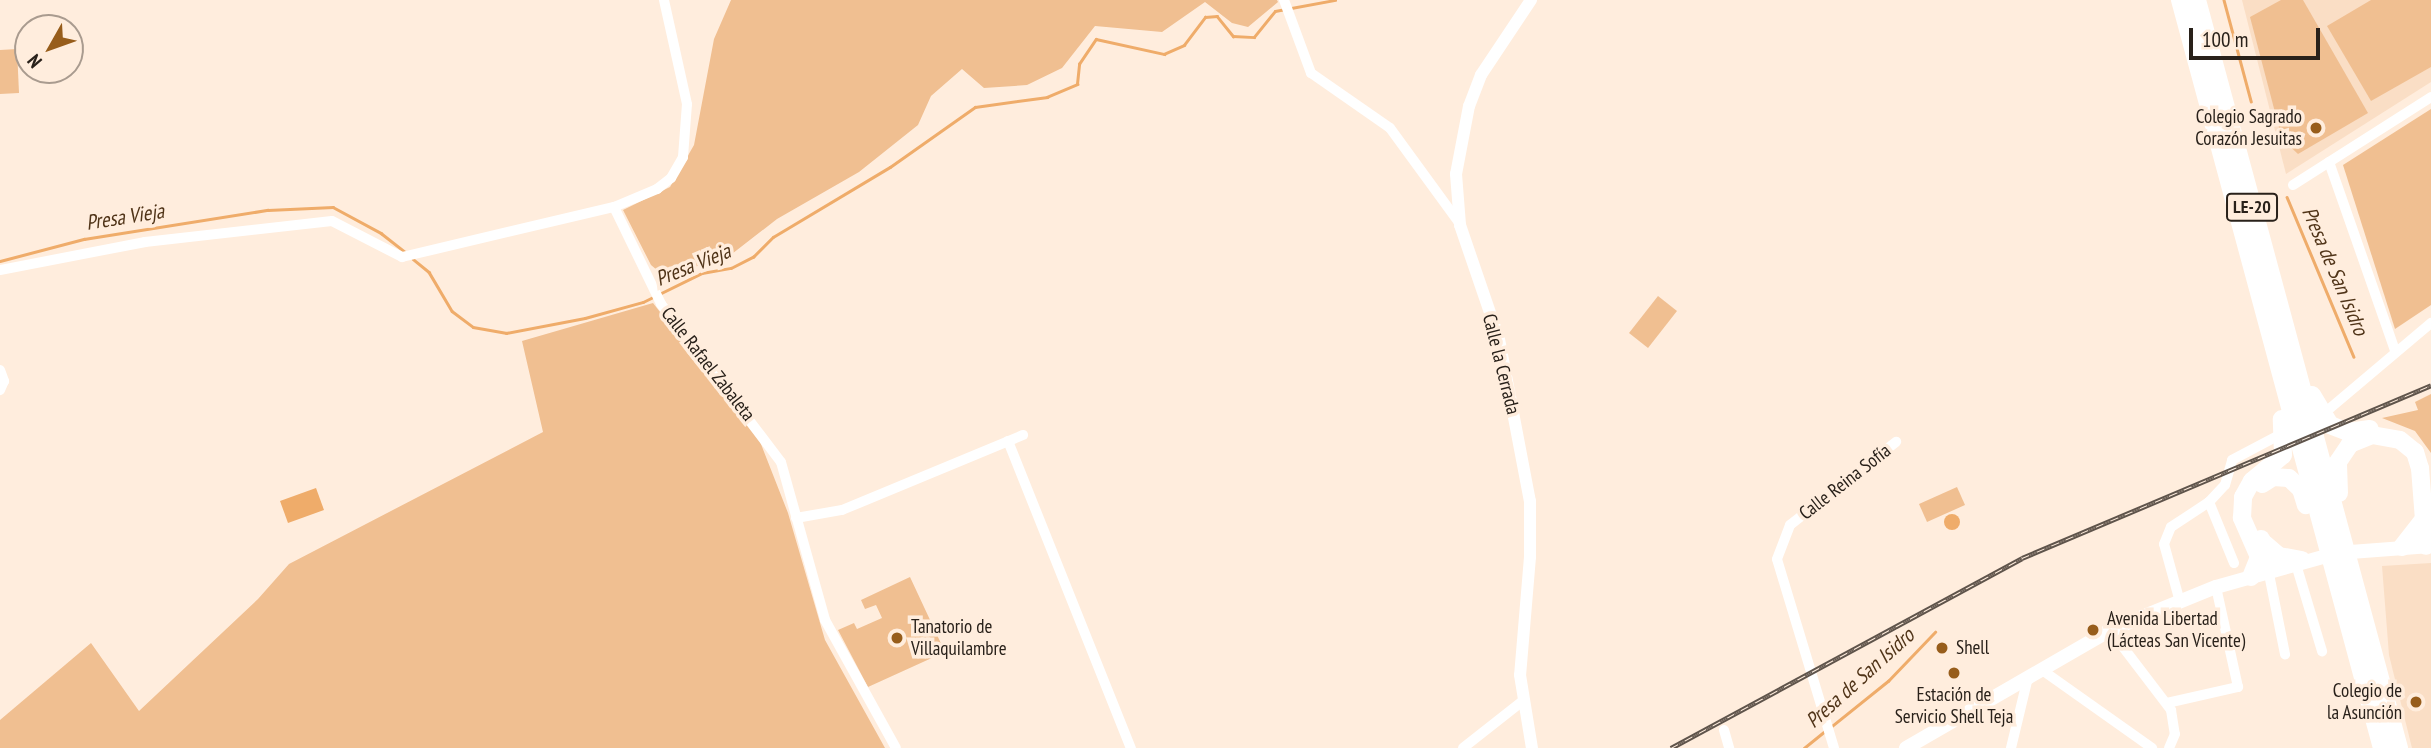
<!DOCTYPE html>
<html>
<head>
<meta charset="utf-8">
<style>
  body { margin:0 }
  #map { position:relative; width:2431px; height:748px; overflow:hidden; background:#ffeddd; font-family:"PT Sans Narrow",sans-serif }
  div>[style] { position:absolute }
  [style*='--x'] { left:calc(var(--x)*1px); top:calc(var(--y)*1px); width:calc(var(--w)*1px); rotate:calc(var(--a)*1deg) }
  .built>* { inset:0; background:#fadec5 }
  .green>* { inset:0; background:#f0bf91 }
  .water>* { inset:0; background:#efac6a }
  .round { border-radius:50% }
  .stream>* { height:2.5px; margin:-1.25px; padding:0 1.25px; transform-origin:1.25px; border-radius:1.25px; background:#efac6a }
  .minor>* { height:10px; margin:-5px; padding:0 5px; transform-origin:5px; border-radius:5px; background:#fff }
  .tertiary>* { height:12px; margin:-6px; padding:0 6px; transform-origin:6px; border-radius:6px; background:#fff }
  .secondary>* { height:14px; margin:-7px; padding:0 7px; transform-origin:7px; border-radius:7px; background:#fff }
  .trunk>* { height:18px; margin:-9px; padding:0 9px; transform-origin:9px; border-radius:9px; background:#fff }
  .rail>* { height:5px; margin-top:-2.5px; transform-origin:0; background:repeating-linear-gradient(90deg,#ffeddd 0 8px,#5f544b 0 16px); box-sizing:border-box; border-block:2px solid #5f544b }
  .dots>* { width:19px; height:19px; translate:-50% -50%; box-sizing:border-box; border:4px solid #ffeddd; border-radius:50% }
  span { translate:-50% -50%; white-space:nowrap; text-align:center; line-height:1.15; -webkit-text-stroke:7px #ffeddd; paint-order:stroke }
  .shield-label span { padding:2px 5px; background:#ffeddd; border:2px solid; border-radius:5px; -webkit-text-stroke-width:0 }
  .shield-label { font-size:18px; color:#29211a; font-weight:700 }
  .poi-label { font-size:19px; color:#29211a }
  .right { translate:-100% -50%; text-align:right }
  .left { translate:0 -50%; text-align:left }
  .street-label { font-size:19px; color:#29211a }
  .water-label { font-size:21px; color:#503418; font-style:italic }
  .north { position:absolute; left:14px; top:14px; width:70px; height:70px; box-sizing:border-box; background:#ffeddd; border:2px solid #a99b8f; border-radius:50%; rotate:230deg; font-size:19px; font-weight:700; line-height:28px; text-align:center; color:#29211a }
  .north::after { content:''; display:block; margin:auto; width:24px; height:32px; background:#975d1b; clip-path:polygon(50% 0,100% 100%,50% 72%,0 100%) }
  .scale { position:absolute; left:2189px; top:28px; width:131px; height:32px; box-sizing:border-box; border:4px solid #29211a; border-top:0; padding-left:9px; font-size:21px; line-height:24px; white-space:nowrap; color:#29211a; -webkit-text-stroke:5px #ffeddd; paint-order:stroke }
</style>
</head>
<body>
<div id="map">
  <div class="built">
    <div style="clip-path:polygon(2242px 0,2431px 0,2431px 82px,2286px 174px)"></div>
    <div style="clip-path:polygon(2431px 563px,2431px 748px,2412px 748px,2389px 655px,2382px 566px)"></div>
  </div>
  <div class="green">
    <div style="clip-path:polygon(731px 0,1277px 0,1278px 2px,1248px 27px,1232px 23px,1205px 2px,1162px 32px,1095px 26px,1062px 68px,1027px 85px,984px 88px,962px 69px,931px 96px,918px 125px,859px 172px,777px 219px,728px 257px,664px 276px,651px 265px,623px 210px,670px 187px,694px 145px,714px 39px)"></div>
    <div style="clip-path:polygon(2281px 0,2303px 0,2368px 113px,2298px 154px,2282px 139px,2250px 17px)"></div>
    <div style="clip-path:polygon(2371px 0,2431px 0,2431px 67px,2371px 101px,2327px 26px)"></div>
    <div style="clip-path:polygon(17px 49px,19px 93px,0 94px,0 50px)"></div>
    <div style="clip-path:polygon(2431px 109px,2431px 305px,2395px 329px,2343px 165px)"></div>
    <div style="clip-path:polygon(1658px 296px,1677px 311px,1648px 348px,1629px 333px)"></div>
    <div style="clip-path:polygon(653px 303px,759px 439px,788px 513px,825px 640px,885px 748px,0 748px,0 720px,91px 643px,139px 711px,258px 599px,289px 564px,543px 432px,522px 341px)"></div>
    <div style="clip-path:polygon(2431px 394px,2431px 453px,2415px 431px,2382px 418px,2418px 410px,2415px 402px)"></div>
    <div style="clip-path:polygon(1957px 487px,1965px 505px,1927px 522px,1919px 504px)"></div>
    <div style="clip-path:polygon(910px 577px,945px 652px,868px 687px,838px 630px,854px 623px,857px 629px,882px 618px,876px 605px,865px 609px,861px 600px)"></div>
  </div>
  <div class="water">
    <div style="clip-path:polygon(316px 488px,324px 510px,288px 523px,280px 501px)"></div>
    <div class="round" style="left:1944px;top:514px;width:16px;height:16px"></div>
  </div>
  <div class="stream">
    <div style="--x:2224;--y:0;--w:105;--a:75"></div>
    <div style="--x:2287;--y:197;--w:173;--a:67.3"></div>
    <div style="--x:413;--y:259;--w:21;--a:39"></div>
    <div style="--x:429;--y:272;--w:45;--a:59.5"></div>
    <div style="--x:452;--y:311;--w:26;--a:37"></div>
    <div style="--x:473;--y:327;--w:34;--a:10"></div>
    <div style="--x:506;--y:333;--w:80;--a:-10.8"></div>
    <div style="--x:585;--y:318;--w:60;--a:-15.4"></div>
    <div style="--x:643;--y:302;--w:66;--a:-26.2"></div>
    <div style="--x:702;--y:273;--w:29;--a:-10"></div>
    <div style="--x:731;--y:268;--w:25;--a:-27"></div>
    <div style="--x:753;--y:257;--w:28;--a:-45"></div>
    <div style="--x:773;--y:237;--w:136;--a:-30.9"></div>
    <div style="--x:890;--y:167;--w:104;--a:-35.2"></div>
    <div style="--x:975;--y:107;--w:73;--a:-7.9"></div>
    <div style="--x:1047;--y:97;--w:33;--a:-23"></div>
    <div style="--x:1077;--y:84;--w:20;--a:-84"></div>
    <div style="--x:1079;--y:64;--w:30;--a:-56"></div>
    <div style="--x:1096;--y:39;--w:70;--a:12.4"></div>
    <div style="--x:1164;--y:54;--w:22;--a:-24"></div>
    <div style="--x:1184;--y:45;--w:35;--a:-53"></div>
    <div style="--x:1205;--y:17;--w:12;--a:-5"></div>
    <div style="--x:1217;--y:16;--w:26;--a:51"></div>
    <div style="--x:1233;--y:36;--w:21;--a:3"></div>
    <div style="--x:1254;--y:37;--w:33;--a:-51"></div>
    <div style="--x:1275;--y:11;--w:61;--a:-10.4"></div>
    <div style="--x:0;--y:261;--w:87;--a:-14.7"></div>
    <div style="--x:84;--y:239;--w:186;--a:-9"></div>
    <div style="--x:268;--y:210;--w:65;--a:-2.6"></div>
    <div style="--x:333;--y:207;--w:55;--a:28.4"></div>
    <div style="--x:381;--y:233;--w:31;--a:38"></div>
    <div style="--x:1832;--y:726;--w:72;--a:-38.8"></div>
    <div style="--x:1888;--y:681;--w:68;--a:-46.2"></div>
    <div style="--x:1804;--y:748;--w:28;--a:-39"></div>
  </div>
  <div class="minor">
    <div style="--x:1284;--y:0;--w:78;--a:69.7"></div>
    <div style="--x:1311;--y:73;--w:96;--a:34.8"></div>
    <div style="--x:1390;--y:128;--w:119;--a:53.9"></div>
    <div style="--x:2329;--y:162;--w:199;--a:70.7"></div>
    <div style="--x:2293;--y:185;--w:164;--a:-32.5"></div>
    <div style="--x:614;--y:207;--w:108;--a:64.1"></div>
    <div style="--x:661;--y:304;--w:198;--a:52.8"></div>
    <div style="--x:781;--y:462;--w:164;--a:74.4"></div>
    <div style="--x:825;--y:620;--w:146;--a:61"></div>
    <div style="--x:0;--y:270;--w:148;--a:-10.9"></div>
    <div style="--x:145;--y:242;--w:188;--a:-6.4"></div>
    <div style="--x:332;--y:221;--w:79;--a:27.2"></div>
    <div style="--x:402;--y:257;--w:218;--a:-13.3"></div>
    <div style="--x:614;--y:207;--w:47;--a:-22.7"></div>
    <div style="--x:657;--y:189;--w:18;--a:-38"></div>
    <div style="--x:671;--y:178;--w:24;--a:-60"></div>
    <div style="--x:683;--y:157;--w:53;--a:-85.7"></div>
    <div style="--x:687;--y:104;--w:107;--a:-102.5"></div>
    <div style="--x:0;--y:370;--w:12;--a:70"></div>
    <div style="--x:4;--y:381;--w:10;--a:114"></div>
    <div style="--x:2322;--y:415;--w:143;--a:-40.2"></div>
    <div style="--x:1008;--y:441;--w:331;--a:68.2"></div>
    <div style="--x:2209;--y:502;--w:23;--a:-47"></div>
    <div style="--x:2225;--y:485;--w:26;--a:-74"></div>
    <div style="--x:2232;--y:460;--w:58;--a:-27.9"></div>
    <div style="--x:796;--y:518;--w:47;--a:-9.9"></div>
    <div style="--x:842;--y:510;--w:196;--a:-22.5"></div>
    <div style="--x:2298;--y:571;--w:84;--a:73.3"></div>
    <div style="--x:2269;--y:574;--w:82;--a:78.7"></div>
    <div style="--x:2180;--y:602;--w:60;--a:-105.4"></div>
    <div style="--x:2164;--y:544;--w:18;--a:-68"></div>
    <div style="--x:2171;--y:527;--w:45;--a:-33.3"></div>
    <div style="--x:2209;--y:502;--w:66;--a:67.7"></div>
    <div style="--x:2110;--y:630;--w:101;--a:52.7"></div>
    <div style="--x:2171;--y:710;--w:24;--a:81"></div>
    <div style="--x:2175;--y:734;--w:15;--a:113"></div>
    <div style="--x:2042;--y:670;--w:135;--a:35.3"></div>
    <div style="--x:2167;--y:703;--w:73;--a:-12.7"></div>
    <div style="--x:2238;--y:687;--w:102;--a:-102.4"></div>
    <div style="--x:1724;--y:730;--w:19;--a:74"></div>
    <div style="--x:1463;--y:748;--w:78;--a:-38.2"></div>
    <div style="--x:1834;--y:748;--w:197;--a:-106.8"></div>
    <div style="--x:1777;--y:559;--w:36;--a:-69"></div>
    <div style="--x:1790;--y:525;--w:135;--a:-38.1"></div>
    <div style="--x:2011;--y:748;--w:73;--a:-76.5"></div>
  </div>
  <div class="tertiary">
    <div style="--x:1531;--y:0;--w:90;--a:123.7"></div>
    <div style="--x:1481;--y:75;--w:33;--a:111"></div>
    <div style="--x:1469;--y:106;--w:69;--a:100.8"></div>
    <div style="--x:1456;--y:174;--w:51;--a:85.5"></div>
    <div style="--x:1460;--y:225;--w:120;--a:71.1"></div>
    <div style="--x:1499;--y:339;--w:165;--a:79.2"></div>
    <div style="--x:1530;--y:501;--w:56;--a:90"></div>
    <div style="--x:1530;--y:557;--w:118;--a:94.8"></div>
    <div style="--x:1520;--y:675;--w:74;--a:80.7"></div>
  </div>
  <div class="secondary">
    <div style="--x:1906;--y:748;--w:236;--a:-30"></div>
    <div style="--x:2110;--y:630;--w:114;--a:-22.1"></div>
    <div style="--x:2216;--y:587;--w:126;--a:-15.7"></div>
    <div style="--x:2337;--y:553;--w:94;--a:-4.3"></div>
  </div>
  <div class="trunk">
    <div style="--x:2180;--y:0;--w:775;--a:74.89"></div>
    <div style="--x:2197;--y:0;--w:775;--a:74.89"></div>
    <div style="--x:2312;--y:395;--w:35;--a:59"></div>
    <div style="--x:2330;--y:425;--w:19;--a:21"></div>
    <div style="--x:2348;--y:432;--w:22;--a:-8"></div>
    <div style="--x:2262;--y:484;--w:13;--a:-32"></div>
    <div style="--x:2273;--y:477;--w:16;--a:4"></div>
    <div style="--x:2289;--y:478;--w:16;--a:43"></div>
    <div style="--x:2301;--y:489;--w:17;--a:73"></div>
    <div style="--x:2339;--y:493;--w:31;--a:-92"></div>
    <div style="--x:2338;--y:462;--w:22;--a:-56"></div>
    <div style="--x:2350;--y:444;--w:24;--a:-22"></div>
    <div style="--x:2372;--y:435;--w:28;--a:10"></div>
    <div style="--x:2400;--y:440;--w:19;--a:39"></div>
    <div style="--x:2415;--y:452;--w:17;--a:73"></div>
    <div style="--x:2420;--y:468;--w:78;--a:85.6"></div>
    <div style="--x:2261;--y:539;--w:32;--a:66"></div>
    <div style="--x:2265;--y:544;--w:18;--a:41"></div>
    <div style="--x:2279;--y:556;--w:23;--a:10"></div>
    <div style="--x:2402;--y:547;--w:33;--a:-52"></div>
    <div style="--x:2251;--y:577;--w:22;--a:-68"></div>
    <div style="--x:2259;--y:557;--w:43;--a:-113.6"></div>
    <div style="--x:2242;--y:518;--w:21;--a:-87"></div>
    <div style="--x:2243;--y:497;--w:18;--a:-61"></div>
    <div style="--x:2252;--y:481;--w:40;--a:-40"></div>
    <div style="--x:2283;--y:455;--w:36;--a:-92"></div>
  </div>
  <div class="rail">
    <div style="--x:1671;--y:748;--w:399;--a:-28.4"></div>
    <div style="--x:2022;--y:558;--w:444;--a:-22.9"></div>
  </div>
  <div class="dots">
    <div style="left:2316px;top:128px;background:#975d1b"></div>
    <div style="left:2093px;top:630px;background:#975d1b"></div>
    <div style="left:897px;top:638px;background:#975d1b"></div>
    <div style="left:1942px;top:648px;background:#975d1b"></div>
    <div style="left:1954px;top:673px;background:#975d1b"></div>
    <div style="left:2416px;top:702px;background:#975d1b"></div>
  </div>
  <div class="shield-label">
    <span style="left:2252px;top:207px">LE-20</span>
  </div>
  <div class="poi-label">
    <span class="right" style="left:2302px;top:128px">Colegio Sagrado<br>Corazón Jesuitas</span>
    <span class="left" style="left:2107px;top:630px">Avenida Libertad<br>(Lácteas San Vicente)</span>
    <span class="left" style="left:911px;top:638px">Tanatorio de<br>Villaquilambre</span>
    <span class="left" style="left:1956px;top:648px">Shell</span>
    <span class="right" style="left:2402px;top:702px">Colegio de<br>la Asunción</span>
    <span style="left:1954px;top:706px">Estación de<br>Servicio Shell Teja</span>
  </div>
  <div class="street-label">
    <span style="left:708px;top:364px;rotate:52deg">Calle Rafael Zabaleta</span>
    <span style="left:1501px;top:364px;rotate:76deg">Calle la Cerrada</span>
    <span style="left:1845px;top:482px;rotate:-38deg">Calle Reina Sofía</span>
  </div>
  <div class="water-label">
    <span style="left:125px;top:217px;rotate:-9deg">Presa Vieja</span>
    <span style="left:693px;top:265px;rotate:-22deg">Presa Vieja</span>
    <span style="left:2335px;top:271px;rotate:67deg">Presa de San Isidro</span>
    <span style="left:1860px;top:678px;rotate:-42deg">Presa de San Isidro</span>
  </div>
  <div class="north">N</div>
  <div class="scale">100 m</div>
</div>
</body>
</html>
